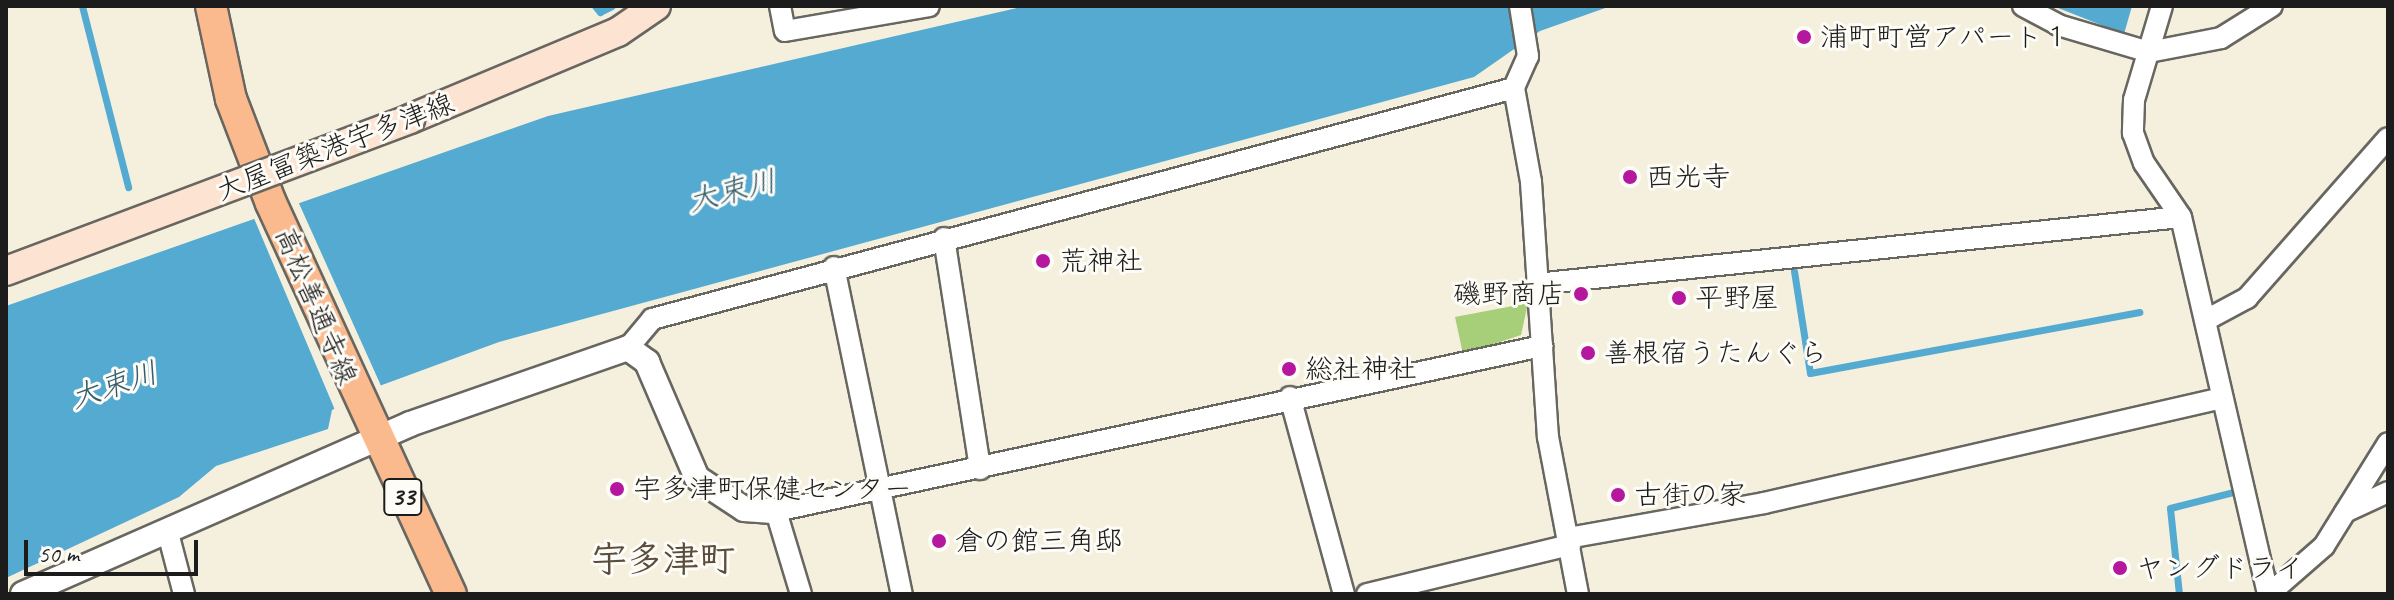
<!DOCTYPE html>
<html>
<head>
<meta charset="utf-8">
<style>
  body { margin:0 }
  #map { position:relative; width:2394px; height:600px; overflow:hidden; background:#f4f0dd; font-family:Caveat,"Klee One",sans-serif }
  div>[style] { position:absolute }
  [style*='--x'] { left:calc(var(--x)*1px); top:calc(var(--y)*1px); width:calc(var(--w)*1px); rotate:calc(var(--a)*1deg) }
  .green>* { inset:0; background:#a7ce78 }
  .water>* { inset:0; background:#54aad0 }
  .pier>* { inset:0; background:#f4f0dd }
  .stream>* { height:7px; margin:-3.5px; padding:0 3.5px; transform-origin:3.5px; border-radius:3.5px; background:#54aad0 }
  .roads { filter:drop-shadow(2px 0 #686660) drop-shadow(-2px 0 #686660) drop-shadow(0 2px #686660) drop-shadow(0 -2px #686660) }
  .minor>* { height:20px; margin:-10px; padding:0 10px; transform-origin:10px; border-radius:10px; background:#fff }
  .tertiary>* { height:24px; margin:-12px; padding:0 12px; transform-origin:12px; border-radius:12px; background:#fff }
  .secondary>* { height:28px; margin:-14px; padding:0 14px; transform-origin:14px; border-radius:14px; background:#fde3d1 }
  .primary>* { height:30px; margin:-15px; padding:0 15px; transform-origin:15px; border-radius:15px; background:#fbba8d }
  .bridges { filter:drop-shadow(2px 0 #686660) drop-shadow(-2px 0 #686660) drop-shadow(0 2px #686660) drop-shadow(0 -2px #686660) }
  .secondary-bridge>* { height:28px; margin:-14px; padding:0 14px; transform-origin:14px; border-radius:14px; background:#fde3d1 }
  .dots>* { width:22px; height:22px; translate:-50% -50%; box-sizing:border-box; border:4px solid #fdfcf7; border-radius:50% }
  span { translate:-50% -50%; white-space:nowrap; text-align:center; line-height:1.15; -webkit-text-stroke:6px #fdfcf7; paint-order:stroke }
  .shield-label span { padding:2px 6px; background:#fdfcf7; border:2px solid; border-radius:6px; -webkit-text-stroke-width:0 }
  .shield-label { font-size:26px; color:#1c1c1c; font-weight:700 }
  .poi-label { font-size:28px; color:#1c1c1c }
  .left { translate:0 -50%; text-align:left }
  .right { translate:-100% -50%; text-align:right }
  .street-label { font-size:28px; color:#1c1c1c }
  .water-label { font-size:30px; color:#355c6d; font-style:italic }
  .district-label { font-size:36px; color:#5a4d3c; font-weight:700 }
  .frame { position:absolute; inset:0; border:8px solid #1c1c1c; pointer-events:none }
  .scale { position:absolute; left:24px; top:540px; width:174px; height:36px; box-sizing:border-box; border:4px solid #1c1c1c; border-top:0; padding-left:10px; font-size:24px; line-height:28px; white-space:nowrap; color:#1c1c1c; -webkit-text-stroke:6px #fdfcf7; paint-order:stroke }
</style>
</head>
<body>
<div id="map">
  <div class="green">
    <div style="clip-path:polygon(1528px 303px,1521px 335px,1463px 354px,1455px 317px)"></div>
  </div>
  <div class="water">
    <div style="clip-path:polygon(1026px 6px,1611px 6px,1540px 31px,1474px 77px,499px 342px,382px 385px,332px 410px,328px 429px,216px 466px,179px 497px,6px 578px,6px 306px,548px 116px)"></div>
    <div style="clip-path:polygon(2053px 6px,2132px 6px,2124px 34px)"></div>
  </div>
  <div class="pier">
    <div style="clip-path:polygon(297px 199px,382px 388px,335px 410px,253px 216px)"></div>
  </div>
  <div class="stream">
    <div style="--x:82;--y:6;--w:187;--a:75.7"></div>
    <div style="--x:595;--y:6;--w:8;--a:50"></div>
    <div style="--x:600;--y:12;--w:13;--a:-27"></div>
    <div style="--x:1794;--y:271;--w:103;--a:81.1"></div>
    <div style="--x:1810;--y:373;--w:335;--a:-10.5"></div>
    <div style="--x:2179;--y:594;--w:86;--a:-96"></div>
    <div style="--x:2170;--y:508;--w:69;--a:-14.2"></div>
  </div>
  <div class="roads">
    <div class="minor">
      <div style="--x:780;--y:6;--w:25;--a:79"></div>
      <div style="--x:785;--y:31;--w:146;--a:-9.8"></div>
      <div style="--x:1520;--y:6;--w:51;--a:80.9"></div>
      <div style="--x:1528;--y:56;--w:35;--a:114"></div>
      <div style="--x:1514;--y:88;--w:96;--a:79.7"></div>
      <div style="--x:1531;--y:182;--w:256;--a:86.2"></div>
      <div style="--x:1548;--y:437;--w:160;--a:79.2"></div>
      <div style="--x:2023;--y:6;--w:40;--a:28"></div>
      <div style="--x:2058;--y:25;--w:95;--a:16.5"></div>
      <div style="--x:2149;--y:52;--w:73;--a:-11"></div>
      <div style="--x:2221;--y:38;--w:60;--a:-32.1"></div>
      <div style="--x:2162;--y:6;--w:98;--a:106.6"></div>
      <div style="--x:2134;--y:100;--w:33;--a:92"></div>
      <div style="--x:2133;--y:133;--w:32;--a:70"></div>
      <div style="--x:2144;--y:163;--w:65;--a:55.6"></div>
      <div style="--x:2181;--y:217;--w:387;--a:77"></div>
      <div style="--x:944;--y:238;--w:234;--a:81.1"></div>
      <div style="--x:834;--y:267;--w:334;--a:78.3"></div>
      <div style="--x:1536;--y:284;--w:648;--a:-5.93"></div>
      <div style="--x:2206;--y:320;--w:47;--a:-28.2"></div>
      <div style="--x:2247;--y:298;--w:213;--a:-48.6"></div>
      <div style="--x:628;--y:348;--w:38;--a:-50"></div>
      <div style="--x:652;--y:319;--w:892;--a:-15"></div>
      <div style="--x:1290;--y:397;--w:204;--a:74.7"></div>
      <div style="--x:2345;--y:512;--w:47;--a:-24.9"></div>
      <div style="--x:168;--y:533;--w:63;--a:75.3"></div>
      <div style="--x:1568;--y:538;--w:199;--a:-10.1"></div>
      <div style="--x:1764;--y:503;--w:469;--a:-12.9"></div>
      <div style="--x:801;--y:594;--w:87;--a:-106.8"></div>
      <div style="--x:776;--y:511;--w:784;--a:-12.16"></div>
      <div style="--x:1367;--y:594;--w:209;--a:-13.6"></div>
      <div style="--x:2269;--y:594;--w:73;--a:-41.1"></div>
      <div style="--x:2324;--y:546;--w:121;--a:-58.1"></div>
    </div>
    <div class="tertiary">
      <div style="--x:23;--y:594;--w:423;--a:-23.7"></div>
      <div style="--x:410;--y:424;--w:231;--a:-19.2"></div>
      <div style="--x:628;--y:348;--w:24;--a:36"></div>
      <div style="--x:647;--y:362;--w:126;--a:66.7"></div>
      <div style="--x:697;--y:478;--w:56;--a:33.4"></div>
      <div style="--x:744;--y:509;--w:32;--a:4"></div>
    </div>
    <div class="secondary">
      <div style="--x:410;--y:119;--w:225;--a:-22.7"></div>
      <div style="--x:618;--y:32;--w:46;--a:-34.4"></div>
    </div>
    <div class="primary">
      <div style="--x:211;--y:6;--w:95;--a:77.9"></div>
      <div style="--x:231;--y:99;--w:111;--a:69"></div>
      <div style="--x:271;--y:203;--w:430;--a:65.3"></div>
    </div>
  </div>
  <div class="bridges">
    <div class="secondary-bridge">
      <div style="--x:6;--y:271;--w:432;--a:-20.6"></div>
    </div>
  </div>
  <div class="dots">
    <div style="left:1804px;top:37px;background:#b5179e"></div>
    <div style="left:1630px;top:177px;background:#b5179e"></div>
    <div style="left:1043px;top:261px;background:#b5179e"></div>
    <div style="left:1581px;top:294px;background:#b5179e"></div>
    <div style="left:1679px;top:298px;background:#b5179e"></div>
    <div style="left:1588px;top:353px;background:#b5179e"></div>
    <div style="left:1289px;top:369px;background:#b5179e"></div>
    <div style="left:617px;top:489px;background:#b5179e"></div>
    <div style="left:1618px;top:495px;background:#b5179e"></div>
    <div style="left:939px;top:541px;background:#b5179e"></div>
    <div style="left:2120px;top:568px;background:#b5179e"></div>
  </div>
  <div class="shield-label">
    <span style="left:403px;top:497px">33</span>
  </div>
  <div class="poi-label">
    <span class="left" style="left:1820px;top:37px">浦町町営アパート１</span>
    <span class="left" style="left:1646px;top:177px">西光寺</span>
    <span class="left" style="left:1059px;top:261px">荒神社</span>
    <span class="right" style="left:1565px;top:294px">磯野商店</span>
    <span class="left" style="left:1695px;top:298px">平野屋</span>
    <span class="left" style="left:1604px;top:353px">善根宿うたんぐら</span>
    <span class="left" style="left:1305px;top:369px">総社神社</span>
    <span class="left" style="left:633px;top:489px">宇多津町保健センター</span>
    <span class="left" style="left:1634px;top:495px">古街の家</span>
    <span class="left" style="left:955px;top:541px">倉の館三角邸</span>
    <span class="left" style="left:2136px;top:568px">ヤングドライ</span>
  </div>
  <div class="street-label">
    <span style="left:335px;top:147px;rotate:-21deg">大屋冨築港宇多津線</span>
    <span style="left:316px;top:306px;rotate:67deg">高松善通寺線</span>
  </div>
  <div class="water-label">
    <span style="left:732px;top:191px;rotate:-14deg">大束川</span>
    <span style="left:114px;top:385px;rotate:-18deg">大束川</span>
  </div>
  <div class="district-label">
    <span style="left:663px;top:560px">宇多津町</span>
  </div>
  <div class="frame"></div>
  <div class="scale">50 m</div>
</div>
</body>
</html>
